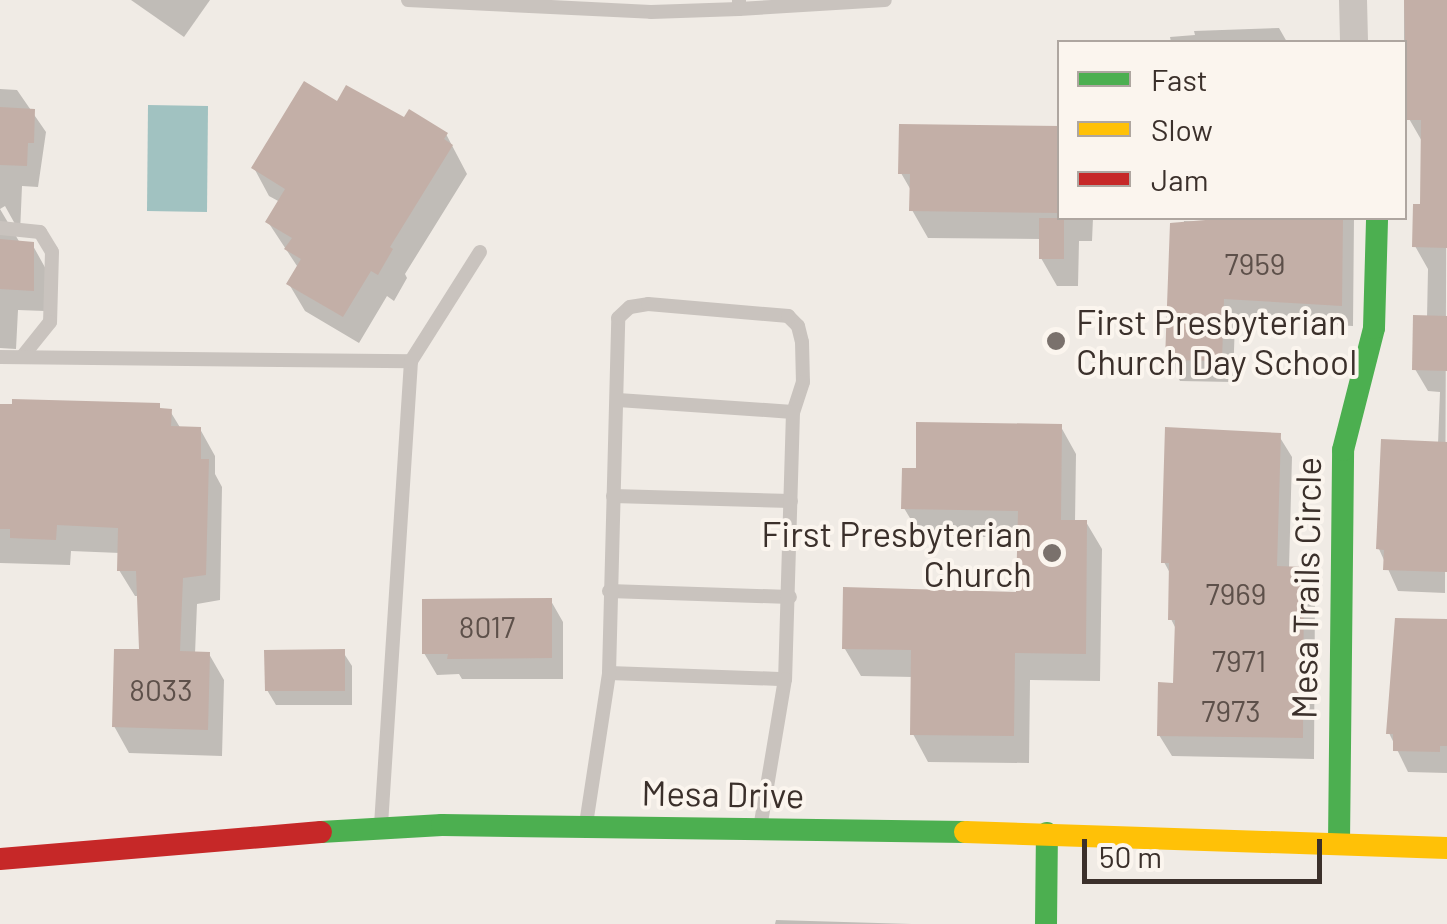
<!DOCTYPE html>
<html>
<head>
<meta charset="utf-8">
<style>
  body { margin:0 }
  #map { position:relative; width:1447px; height:924px; overflow:hidden; background:#f0ebe5; font-family:Barlow,sans-serif }
  div>[style] { position:absolute }
  [style*='--x'] { left:calc(var(--x)*1px); top:calc(var(--y)*1px); width:calc(var(--w)*1px); rotate:calc(var(--a)*1deg) }
  .water>* { inset:0; background:#a1c2c1 }
  .shadow>* { inset:0; background:#0003 }
  .building>* { inset:0; background:#c3afa7 }
  .lane>* { height:14px; margin:-7px; padding:0 7px; transform-origin:7px; border-radius:7px; background:#c9c3be }
  .street>* { height:28px; margin:-14px; padding:0 14px; transform-origin:14px; border-radius:14px; background:#c9c3be }
  .fast>* { height:22px; margin:-11px; padding:0 11px; transform-origin:11px; border-radius:11px; background:#4caf50 }
  .slow>* { height:22px; margin:-11px; padding:0 11px; transform-origin:11px; border-radius:11px; background:#ffc107 }
  .jam>* { height:22px; margin:-11px; padding:0 11px; transform-origin:11px; border-radius:11px; background:#c62828 }
  .dots>* { width:28px; height:28px; translate:-50% -50%; box-sizing:border-box; border:5px solid #fbf5ee; border-radius:50% }
  span { translate:-50% -50%; white-space:nowrap; text-align:center; line-height:1.15; -webkit-text-stroke:8px #fbf5ee; paint-order:stroke }
  .number-label { font-size:30px; color:#5d504a }
  .number-label span { -webkit-text-stroke-width:0 }
  .poi-label { font-size:35px; color:#3b302b }
  .left { translate:0 -50%; text-align:left }
  .right { translate:-100% -50%; text-align:right }
  .street-label { font-size:35px; color:#3b302b }
  .legend { position:absolute; left:1057px; top:40px; width:350px; height:180px; box-sizing:border-box; background:#fbf5ee; border:2px solid #aea6a0; margin:0; padding:12px 18px; list-style:none; font-size:30px; color:#3b302b }
  .legend li { display:flex; align-items:center; gap:20px; height:50px }
  .legend b { width:50px; border:2px solid #aea6a0 }
  .scale { position:absolute; left:1082px; top:839px; width:240px; height:45px; box-sizing:border-box; border:5px solid #3b302b; border-top:0; padding-left:12px; font-size:30px; line-height:35px; white-space:nowrap; color:#3b302b; -webkit-text-stroke:8px #fbf5ee; paint-order:stroke }
</style>
</head>
<body>
<div id="map">
  <div class="water">
    <div style="clip-path:polygon(148px 105px,208px 106px,207px 212px,147px 211px)"></div>
  </div>
  <div class="shadow">
    <div style="clip-path:polygon(131px 0,210px 0,184px 37px)"></div>
    <div style="clip-path:polygon(1404px 0,1447px 0,1445px 593px,1398px 591px,1379px 549px,1438px 444px,1440px 392px,1428px 391px,1415px 369px,1427px 318px,1428px 269px,1415px 246px,1423px 207px,1423px 143px,1404px 110px)"></div>
    <div style="clip-path:polygon(1279px 28px,1287px 42px,1171px 42px,1170px 37px,1195px 35px,1194px 31px)"></div>
    <div style="clip-path:polygon(0 89px,17px 90px,46px 132px,38px 187px,22px 186px,20px 233px,5px 206px,0 209px,20px 243px,32px 244px,47px 271px,45px 311px,18px 310px,16px 349px,0 348px)"></div>
    <div style="clip-path:polygon(338px 104px,446px 134px,467px 174px,405px 274px,407px 278px,394px 301px,387px 296px,359px 343px,305px 311px,289px 284px,299px 269px,268px 222px,280px 202px,269px 196px,254px 168px)"></div>
    <div style="clip-path:polygon(1060px 128px,1060px 218px,1093px 218px,1092px 241px,1079px 241px,1078px 286px,1057px 286px,1041px 258px,1042px 239px,928px 238px,912px 210px,912px 192px,901px 173px)"></div>
    <div style="clip-path:polygon(1232px 218px,1354px 218px,1353px 326px,1235px 320px,1233px 382px,1180px 381px,1168px 359px,1184px 221px,1231px 223px)"></div>
    <div style="clip-path:polygon(0 406px,170px 411px,181px 429px,200px 429px,215px 456px,215px 474px,222px 487px,220px 600px,197px 604px,195px 654px,209px 654px,224px 680px,222px 756px,129px 753px,114px 726px,142px 652px,140px 596px,135px 596px,119px 570px,120px 553px,71px 551px,70px 565px,0 563px)"></div>
    <div style="clip-path:polygon(1061px 427px,1076px 454px,1075px 522px,1086px 522px,1102px 549px,1100px 681px,1030px 680px,1029px 763px,928px 762px,913px 734px,913px 677px,861px 676px,845px 649px,1019px 595px,1020px 538px,920px 535px,904px 508px,918px 470px)"></div>
    <div style="clip-path:polygon(1279px 436px,1292px 457px,1289px 569px,1302px 569px,1315px 591px,1314px 759px,1172px 756px,1159px 735px,1175px 685px,1177px 631px,1171px 619px,1171px 575px,1164px 562px)"></div>
    <div style="clip-path:polygon(551px 601px,563px 622px,563px 679px,462px 679px,459px 674px,437px 675px,424px 653px)"></div>
    <div style="clip-path:polygon(1447px 623px,1447px 773px,1408px 772px,1389px 733px)"></div>
    <div style="clip-path:polygon(343px 652px,352px 666px,352px 705px,276px 705px,267px 690px)"></div>
    <div style="clip-path:polygon(776px 920px,912px 924px,775px 924px)"></div>
  </div>
  <div class="building">
    <div style="clip-path:polygon(1404px 0,1447px 0,1447px 248px,1412px 247px,1413px 204px,1420px 204px,1421px 120px,1407px 120px)"></div>
    <div style="clip-path:polygon(304px 81px,337px 101px,346px 85px,404px 117px,409px 109px,448px 133px,444px 139px,453px 145px,390px 247px,393px 249px,378px 275px,371px 271px,343px 317px,286px 284px,301px 259px,284px 249px,292px 238px,265px 222px,285px 189px,251px 168px)"></div>
    <div style="clip-path:polygon(0 107px,35px 109px,34px 143px,28px 143px,27px 166px,0 165px)"></div>
    <div style="clip-path:polygon(899px 124px,1060px 126px,1060px 213px,909px 211px,910px 174px,898px 174px)"></div>
    <div style="clip-path:polygon(1039px 218px,1064px 218px,1064px 259px,1039px 259px)"></div>
    <div style="clip-path:polygon(1229px 218px,1343px 218px,1342px 306px,1224px 299px,1222px 361px,1165px 360px,1170px 223px)"></div>
    <div style="clip-path:polygon(0 239px,34px 242px,34px 291px,0 289px)"></div>
    <div style="clip-path:polygon(1413px 315px,1447px 316px,1447px 371px,1412px 370px)"></div>
    <div style="clip-path:polygon(12px 399px,160px 403px,160px 408px,172px 409px,171px 426px,201px 427px,201px 459px,209px 459px,206px 575px,183px 578px,180px 651px,210px 652px,208px 730px,112px 727px,114px 649px,139px 649px,136px 571px,117px 571px,118px 528px,57px 525px,56px 540px,10px 538px,10px 529px,0 529px,0 404px,12px 404px)"></div>
    <div style="clip-path:polygon(916px 422px,1062px 424px,1061px 520px,1087px 520px,1086px 654px,1015px 653px,1014px 736px,910px 735px,911px 650px,842px 649px,843px 587px,1016px 592px,1018px 511px,901px 509px,902px 468px,916px 468px)"></div>
    <div style="clip-path:polygon(1165px 427px,1281px 433px,1277px 566px,1304px 567px,1303px 738px,1157px 736px,1158px 682px,1173px 683px,1175px 620px,1168px 620px,1169px 563px,1161px 563px)"></div>
    <div style="clip-path:polygon(1381px 439px,1447px 442px,1447px 572px,1383px 570px,1384px 550px,1376px 549px)"></div>
    <div style="clip-path:polygon(552px 598px,552px 658px,447px 659px,448px 654px,422px 654px,422px 599px)"></div>
    <div style="clip-path:polygon(1395px 618px,1447px 619px,1447px 746px,1440px 746px,1440px 752px,1393px 751px,1393px 734px,1386px 734px)"></div>
    <div style="clip-path:polygon(345px 649px,345px 691px,265px 691px,264px 650px)"></div>
  </div>
  <div class="lane">
    <div style="--x:408;--y:0;--w:243;--a:2.8"></div>
    <div style="--x:651;--y:12;--w:88;--a:-2"></div>
    <div style="--x:739;--y:9;--w:9;--a:-90"></div>
    <div style="--x:739;--y:9;--w:146;--a:-3.5"></div>
    <div style="--x:0;--y:228;--w:40;--a:5.7"></div>
    <div style="--x:40;--y:232;--w:23;--a:59"></div>
    <div style="--x:52;--y:252;--w:70;--a:91.6"></div>
    <div style="--x:50;--y:322;--w:45;--a:128.7"></div>
    <div style="--x:0;--y:357;--w:411;--a:0.6"></div>
    <div style="--x:618;--y:400;--w:175;--a:3.9"></div>
    <div style="--x:613;--y:496;--w:178;--a:1.6"></div>
    <div style="--x:609;--y:591;--w:181;--a:1.9"></div>
    <div style="--x:609;--y:673;--w:176;--a:2"></div>
    <div style="--x:586;--y:824;--w:153;--a:-81.3"></div>
    <div style="--x:609;--y:673;--w:355;--a:-88.5"></div>
    <div style="--x:618;--y:318;--w:16;--a:-43"></div>
    <div style="--x:630;--y:307;--w:18;--a:-9"></div>
    <div style="--x:648;--y:304;--w:141;--a:4.9"></div>
    <div style="--x:788;--y:316;--w:14;--a:45"></div>
    <div style="--x:798;--y:326;--w:16;--a:76"></div>
    <div style="--x:802;--y:342;--w:40;--a:88.6"></div>
    <div style="--x:803;--y:382;--w:32;--a:108"></div>
    <div style="--x:793;--y:412;--w:267;--a:91.7"></div>
    <div style="--x:785;--y:679;--w:151;--a:99.5"></div>
    <div style="--x:381;--y:825;--w:465;--a:-86.3"></div>
    <div style="--x:411;--y:361;--w:129;--a:-57.7"></div>
  </div>
  <div class="street">
    <div style="--x:1353;--y:0;--w:42;--a:88.6"></div>
  </div>
  <div class="fast">
    <div style="--x:321;--y:832;--w:121;--a:-3.3"></div>
    <div style="--x:442;--y:825;--w:523;--a:0.77"></div>
    <div style="--x:1339;--y:843;--w:393;--a:-89.4"></div>
    <div style="--x:1343;--y:450;--w:126;--a:-75.7"></div>
    <div style="--x:1374;--y:328;--w:110;--a:-88.4"></div>
    <div style="--x:1046;--y:924;--w:91;--a:-89.4"></div>
  </div>
  <div class="slow">
    <div style="--x:965;--y:832;--w:482;--a:1.9"></div>
  </div>
  <div class="jam">
    <div style="--x:0;--y:859;--w:322;--a:-4.8"></div>
  </div>
  <div class="dots">
    <div style="left:1056px;top:341px;background:#7a716c"></div>
    <div style="left:1052px;top:553px;background:#7a716c"></div>
  </div>
  <div class="number-label">
    <span style="left:1255px;top:263px">7959</span>
    <span style="left:1236px;top:593px">7969</span>
    <span style="left:487px;top:626px">8017</span>
    <span style="left:1239px;top:660px">7971</span>
    <span style="left:161px;top:689px">8033</span>
    <span style="left:1231px;top:710px">7973</span>
  </div>
  <div class="poi-label">
    <span class="left" style="left:1076px;top:341px">First Presbyterian<br>Church Day School</span>
    <span class="right" style="left:1032px;top:553px">First Presbyterian<br>Church</span>
  </div>
  <div class="street-label">
    <span style="left:1305px;top:588px;rotate:-89deg">Mesa Trails Circle</span>
    <span style="left:723px;top:793px;rotate:1deg">Mesa Drive</span>
  </div>
  <ul class="legend">
  <li><b style="height:12px;background:#4caf50"></b>Fast</li>
  <li><b style="height:12px;background:#ffc107"></b>Slow</li>
  <li><b style="height:12px;background:#c62828"></b>Jam</li>
  </ul>
  <div class="scale">50 m</div>
</div>
</body>
</html>
